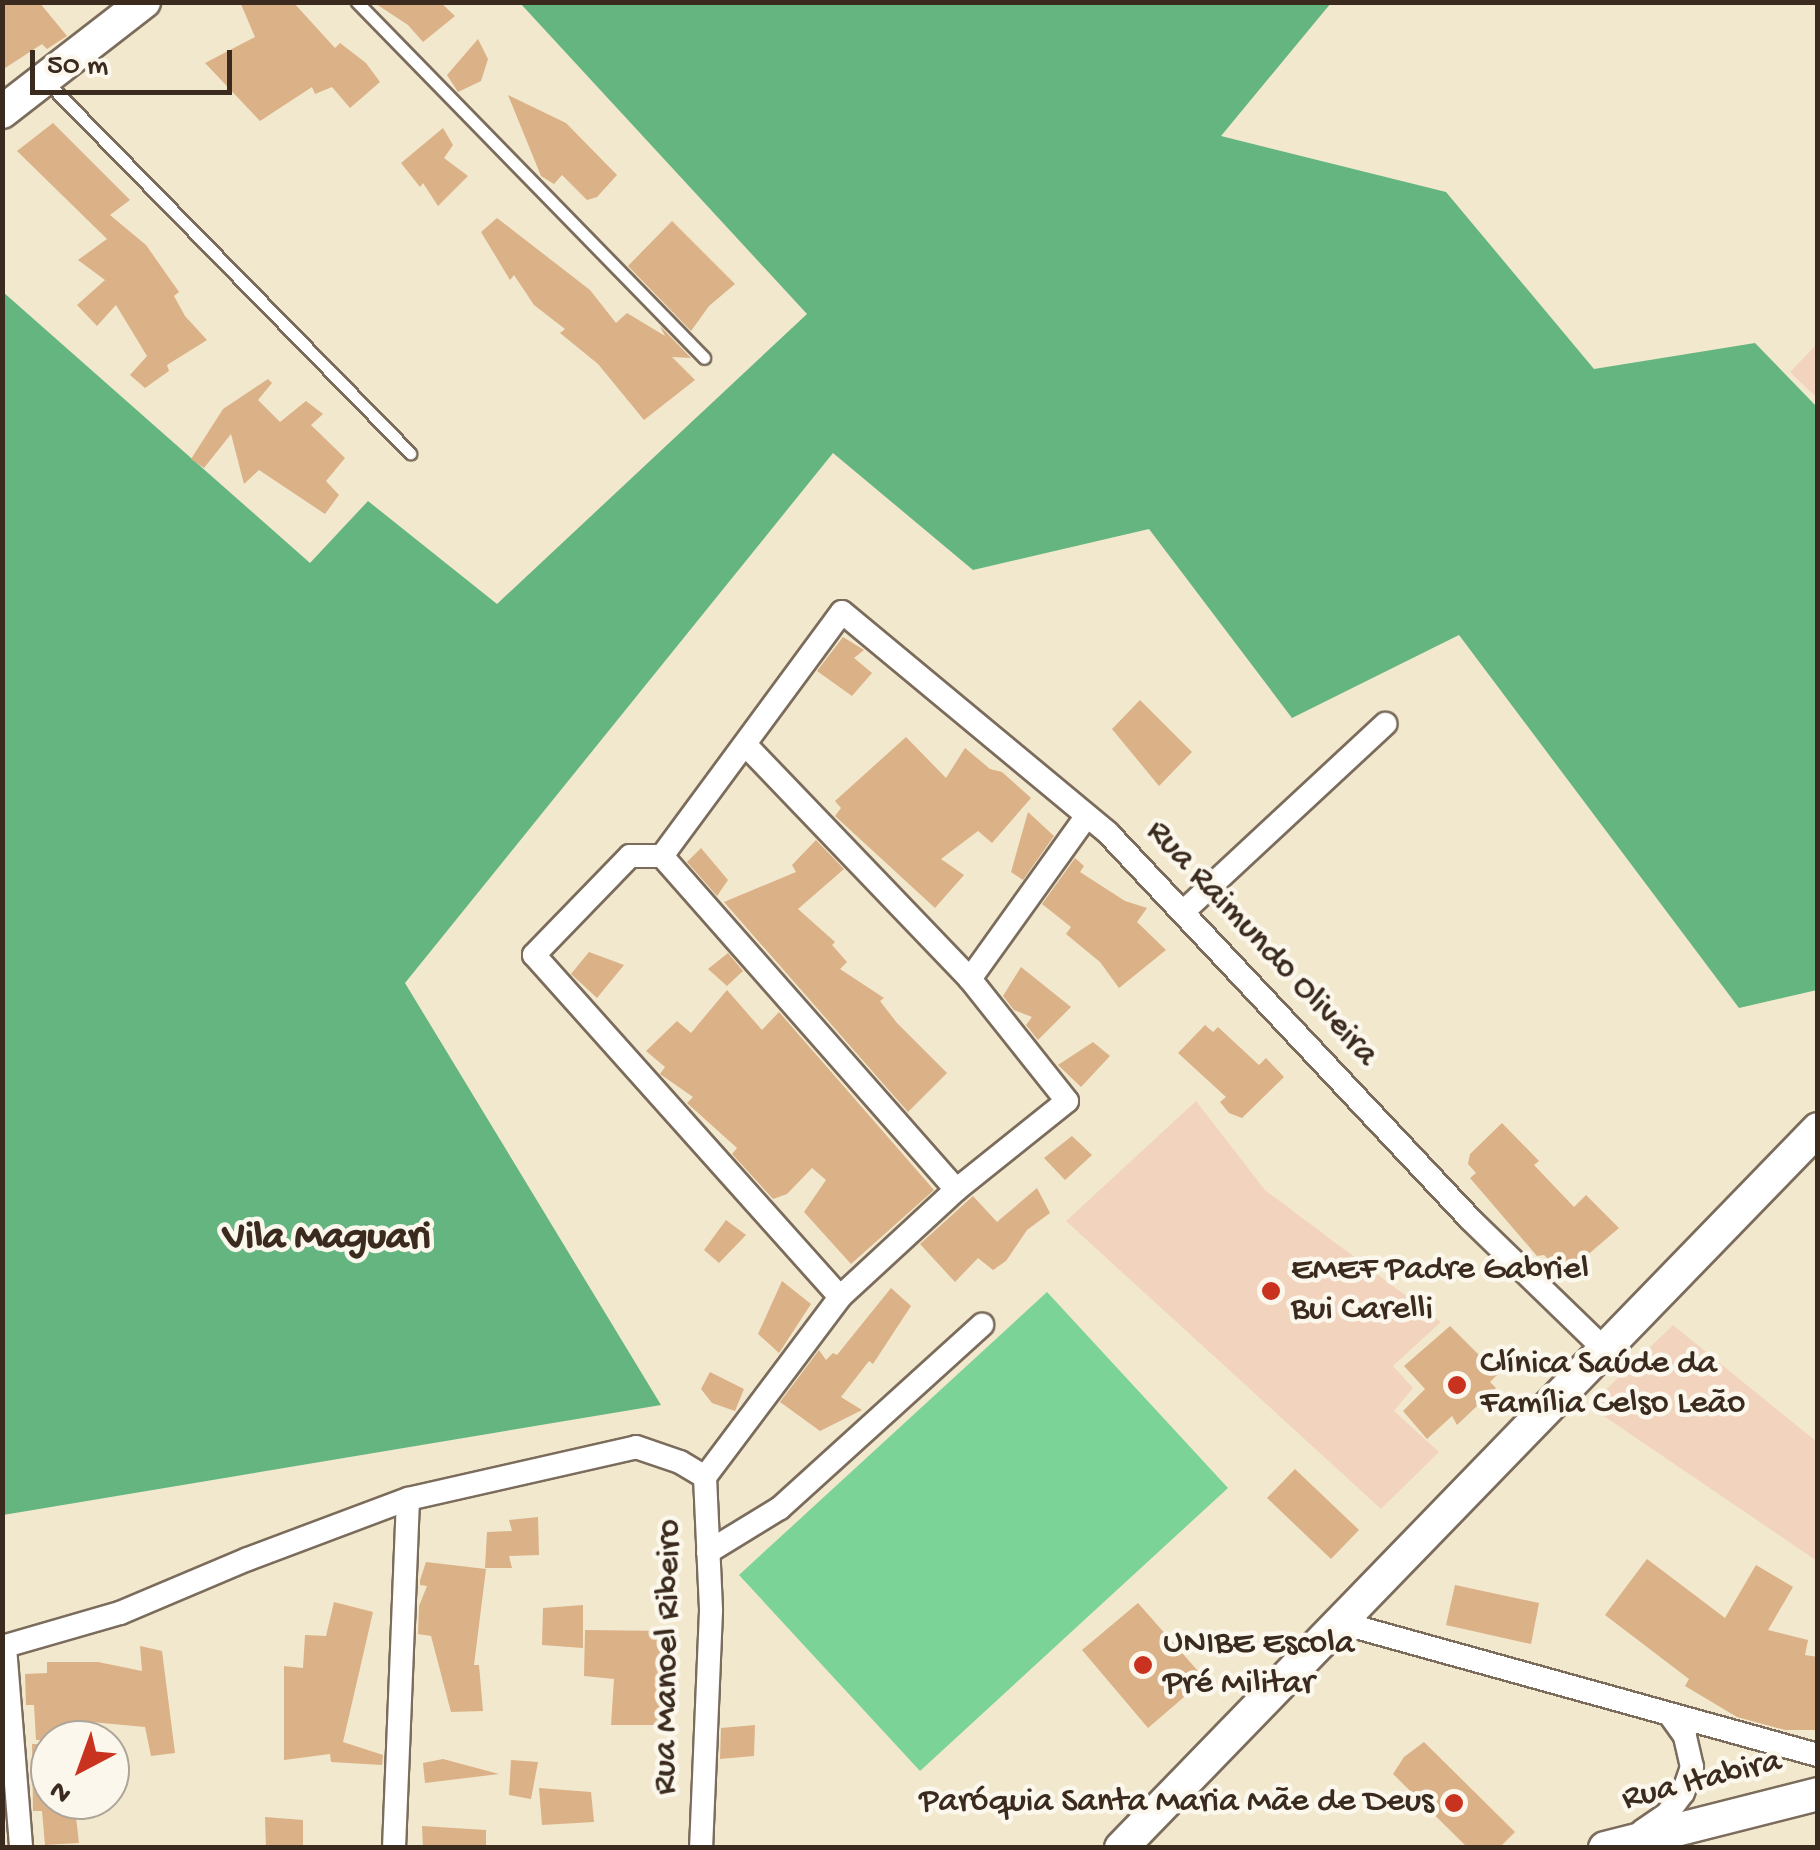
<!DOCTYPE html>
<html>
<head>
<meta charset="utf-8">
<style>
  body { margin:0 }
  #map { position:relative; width:1820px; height:1850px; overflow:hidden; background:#f2e8ce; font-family:"Gochi Hand",sans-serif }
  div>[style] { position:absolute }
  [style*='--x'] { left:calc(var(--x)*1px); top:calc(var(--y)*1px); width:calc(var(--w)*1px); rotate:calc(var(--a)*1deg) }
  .built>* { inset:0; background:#f2d4be }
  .green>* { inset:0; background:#7cd397 }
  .forest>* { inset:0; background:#65b580 }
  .building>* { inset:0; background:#dbb187 }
  .roads { filter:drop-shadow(2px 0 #7b6c5c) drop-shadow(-2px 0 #7b6c5c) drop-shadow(0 2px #7b6c5c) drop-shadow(0 -2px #7b6c5c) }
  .lane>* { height:11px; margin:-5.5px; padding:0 5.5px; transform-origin:5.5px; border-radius:5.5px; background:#fff }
  .street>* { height:22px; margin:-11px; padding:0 11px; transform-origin:11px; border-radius:11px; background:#fff }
  .secondary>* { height:32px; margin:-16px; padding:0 16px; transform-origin:16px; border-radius:16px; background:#fff }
  .dots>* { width:28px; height:28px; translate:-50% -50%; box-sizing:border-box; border:5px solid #fbf7ec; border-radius:50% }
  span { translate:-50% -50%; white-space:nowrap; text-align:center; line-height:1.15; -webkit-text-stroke:9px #fbf7ec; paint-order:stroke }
  .street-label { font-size:35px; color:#3b2a1e }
  .poi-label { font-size:35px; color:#3b2a1e }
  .left { translate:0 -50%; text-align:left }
  .right { translate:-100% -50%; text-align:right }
  .quarter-label { font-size:40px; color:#3b2a1e; font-weight:700 }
  .frame { position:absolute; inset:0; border:5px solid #3b2a1e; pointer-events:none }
  .north { position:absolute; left:30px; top:1720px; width:100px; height:100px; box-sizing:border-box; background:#fbf7ec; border:2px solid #aea59a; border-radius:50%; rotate:221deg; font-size:28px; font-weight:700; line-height:40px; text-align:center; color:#3b2a1e }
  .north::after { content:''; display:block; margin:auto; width:35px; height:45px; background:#c8321e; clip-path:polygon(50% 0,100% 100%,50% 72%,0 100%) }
  .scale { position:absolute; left:30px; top:50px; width:202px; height:45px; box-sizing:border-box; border:5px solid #3b2a1e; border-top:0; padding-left:12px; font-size:30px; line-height:35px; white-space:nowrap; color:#3b2a1e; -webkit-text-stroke:8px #fbf7ec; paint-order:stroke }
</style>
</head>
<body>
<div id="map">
  <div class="built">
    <div style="clip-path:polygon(1817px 344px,1817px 398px,1790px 372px)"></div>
    <div style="clip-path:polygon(1196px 1101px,1265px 1190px,1441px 1322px,1393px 1366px,1413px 1388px,1394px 1411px,1439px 1452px,1381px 1509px,1066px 1221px)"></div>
    <div style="clip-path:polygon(1673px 1325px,1817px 1442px,1817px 1561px,1589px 1406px)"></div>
  </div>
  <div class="green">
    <div style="clip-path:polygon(1047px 1292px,1228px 1488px,920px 1771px,739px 1575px)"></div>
  </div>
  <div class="forest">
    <div style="clip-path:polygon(520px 3px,1331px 3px,1221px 136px,1446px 192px,1594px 369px,1755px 343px,1817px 407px,1817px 990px,1739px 1008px,1459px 635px,1292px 718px,1149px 529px,973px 570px,833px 453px,405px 983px,661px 1405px,3px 1515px,3px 292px,310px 563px,368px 501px,497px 604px,807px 314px)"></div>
  </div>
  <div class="building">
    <div style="clip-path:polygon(2px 2px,39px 2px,67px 36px,47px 49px,42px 44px,2px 70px)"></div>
    <div style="clip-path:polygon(240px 2px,293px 2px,335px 48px,340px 43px,366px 63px,380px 82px,350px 108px,332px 87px,315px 94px,312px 87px,260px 121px,205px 63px,255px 37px)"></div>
    <div style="clip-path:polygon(373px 2px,440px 2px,455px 16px,423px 42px,408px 25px)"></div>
    <div style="clip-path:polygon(478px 39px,488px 59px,481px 81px,458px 92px,447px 75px)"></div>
    <div style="clip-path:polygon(508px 95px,566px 123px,617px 175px,597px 197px,587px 200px,562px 175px,554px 184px,541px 176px)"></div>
    <div style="clip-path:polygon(53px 123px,130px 200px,110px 215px,146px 245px,179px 292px,174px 296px,185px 316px,207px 340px,167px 365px,169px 371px,145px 388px,130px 375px,147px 356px,116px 305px,97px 326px,77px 305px,105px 280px,78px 260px,107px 239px,17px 151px)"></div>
    <div style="clip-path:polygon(443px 128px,453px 145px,444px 158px,468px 176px,438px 206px,423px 183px,420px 187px,401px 163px)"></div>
    <div style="clip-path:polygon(497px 218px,590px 290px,616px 323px,627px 313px,665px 336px,660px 326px,691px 358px,672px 357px,695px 380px,644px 420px,598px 364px,560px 333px,565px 329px,534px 305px,514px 275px,510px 280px,481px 232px)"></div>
    <div style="clip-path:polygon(672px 221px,735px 284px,709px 306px,691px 331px,628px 266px)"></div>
    <div style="clip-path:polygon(268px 379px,272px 383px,258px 400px,280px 422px,306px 401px,323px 414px,311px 425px,345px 458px,326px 481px,339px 495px,325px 514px,259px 470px,244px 484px,231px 434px,204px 468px,191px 459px,223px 409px)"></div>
    <div style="clip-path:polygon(843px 637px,864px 650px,854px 658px,872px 673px,852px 696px,817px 671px)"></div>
    <div style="clip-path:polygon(1140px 700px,1192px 752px,1159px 786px,1112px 729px)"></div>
    <div style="clip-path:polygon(906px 737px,946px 778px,965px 748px,990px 769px,1002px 772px,1031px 798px,992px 843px,978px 831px,941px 859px,964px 875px,935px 908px,835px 816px,841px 808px,835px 801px)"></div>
    <div style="clip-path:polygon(1028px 812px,1054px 836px,1023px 880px,1011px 872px)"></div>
    <div style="clip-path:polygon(816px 840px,844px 869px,798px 909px,835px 942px,832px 945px,847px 962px,840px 969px,884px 998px,880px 1001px,897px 1023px,947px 1073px,908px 1112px,724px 902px,796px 872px,792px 865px)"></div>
    <div style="clip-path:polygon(701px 848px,728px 880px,717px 896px,687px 862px)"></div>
    <div style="clip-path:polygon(1075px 858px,1084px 866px,1080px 872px,1125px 901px,1147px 908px,1137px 922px,1166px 950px,1119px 988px,1100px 962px,1066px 934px,1071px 927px,1042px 904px)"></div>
    <div style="clip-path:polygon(589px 952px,624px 965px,597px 998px,571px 974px)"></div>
    <div style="clip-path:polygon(728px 953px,743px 971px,727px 986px,708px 969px)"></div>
    <div style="clip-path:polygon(1021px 967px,1071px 1007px,1038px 1040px,1026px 1025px,1032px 1017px,1014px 1010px,1003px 996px)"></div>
    <div style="clip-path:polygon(727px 990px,762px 1030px,779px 1012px,934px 1190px,851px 1264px,804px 1212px,826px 1180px,812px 1168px,787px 1194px,773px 1199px,732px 1154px,737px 1148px,687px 1103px,693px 1097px,660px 1074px,665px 1067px,646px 1051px,677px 1021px,691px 1033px)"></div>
    <div style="clip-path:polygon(1205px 1025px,1213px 1032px,1218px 1027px,1259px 1065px,1266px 1058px,1284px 1077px,1242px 1118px,1229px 1113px,1220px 1102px,1226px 1097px,1178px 1053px)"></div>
    <div style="clip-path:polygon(1093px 1042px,1110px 1056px,1081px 1087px,1058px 1065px)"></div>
    <div style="clip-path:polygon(1502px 1123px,1539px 1161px,1534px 1165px,1574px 1207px,1586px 1195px,1619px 1228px,1564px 1275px,1544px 1255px,1537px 1256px,1470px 1178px,1476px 1173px,1468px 1164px,1470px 1154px)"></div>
    <div style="clip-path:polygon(1072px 1136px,1092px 1155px,1065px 1180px,1044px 1158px)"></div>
    <div style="clip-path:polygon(1037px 1188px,1050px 1213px,1027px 1230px,1006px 1261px,993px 1270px,978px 1258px,955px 1282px,920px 1244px,973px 1196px,997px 1222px)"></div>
    <div style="clip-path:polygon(726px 1220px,746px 1235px,719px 1263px,704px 1250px)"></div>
    <div style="clip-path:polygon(782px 1281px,811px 1304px,779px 1353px,758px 1334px)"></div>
    <div style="clip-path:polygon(891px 1288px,911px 1306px,873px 1364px,869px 1361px,841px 1397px,862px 1410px,820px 1431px,780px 1402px,819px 1350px,826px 1360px,833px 1353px,837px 1355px)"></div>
    <div style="clip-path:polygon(1450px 1326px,1498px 1374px,1490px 1382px,1496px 1388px,1457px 1425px,1452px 1416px,1427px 1439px,1403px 1411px,1425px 1389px,1404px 1366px)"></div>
    <div style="clip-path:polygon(710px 1372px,744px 1389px,735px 1411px,712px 1403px,701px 1389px)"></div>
    <div style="clip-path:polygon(1295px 1469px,1359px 1530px,1331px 1559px,1267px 1498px)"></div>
    <div style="clip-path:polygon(538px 1517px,539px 1555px,509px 1556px,512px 1568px,485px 1568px,487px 1532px,512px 1531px,509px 1520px)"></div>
    <div style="clip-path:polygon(1647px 1559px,1725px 1618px,1756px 1565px,1793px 1587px,1768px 1630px,1808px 1640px,1805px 1655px,1818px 1657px,1818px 1730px,1785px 1730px,1737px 1717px,1685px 1686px,1689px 1679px,1605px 1615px)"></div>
    <div style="clip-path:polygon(426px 1562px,486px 1569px,474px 1665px,479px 1665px,483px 1711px,451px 1712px,431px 1636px,418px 1634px,419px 1606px,427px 1586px,420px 1585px,420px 1580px)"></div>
    <div style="clip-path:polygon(1455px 1585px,1539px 1603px,1531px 1644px,1446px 1625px)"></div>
    <div style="clip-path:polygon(334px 1602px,373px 1612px,343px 1742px,383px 1755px,382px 1765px,331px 1762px,330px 1754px,284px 1760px,284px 1666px,303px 1668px,305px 1635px,326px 1636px)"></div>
    <div style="clip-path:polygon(1138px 1603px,1205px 1679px,1148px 1728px,1082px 1650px)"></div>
    <div style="clip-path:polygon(583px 1605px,583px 1648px,542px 1645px,543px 1608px)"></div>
    <div style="clip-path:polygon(585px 1630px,668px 1631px,667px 1725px,611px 1725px,614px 1679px,584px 1676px)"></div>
    <div style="clip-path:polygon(140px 1646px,162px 1651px,175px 1753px,151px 1756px,145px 1727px,91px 1722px,67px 1728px,69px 1740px,36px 1740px,34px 1705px,26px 1705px,25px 1674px,47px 1673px,47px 1662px,98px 1662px,142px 1671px)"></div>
    <div style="clip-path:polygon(755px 1725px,754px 1756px,720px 1759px,721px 1728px)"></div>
    <div style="clip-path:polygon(1424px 1742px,1515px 1832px,1499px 1848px,1468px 1848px,1393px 1774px,1404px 1757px)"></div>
    <div style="clip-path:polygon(32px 1744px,41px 1744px,48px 1800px,74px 1800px,79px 1843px,45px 1845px,42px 1811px,33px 1811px)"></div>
    <div style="clip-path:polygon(443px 1759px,499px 1774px,425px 1783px,423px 1763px)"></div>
    <div style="clip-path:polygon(511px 1760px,538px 1762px,531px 1799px,509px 1795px)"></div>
    <div style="clip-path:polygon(539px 1788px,591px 1792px,594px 1822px,542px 1825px)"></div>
    <div style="clip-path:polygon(265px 1817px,303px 1820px,303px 1848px,266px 1848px)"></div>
    <div style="clip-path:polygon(422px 1826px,486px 1830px,486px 1848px,423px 1848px)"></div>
  </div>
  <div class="roads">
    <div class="lane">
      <div style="--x:357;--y:2;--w:497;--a:45.7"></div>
      <div style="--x:48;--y:83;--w:518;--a:45.63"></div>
    </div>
    <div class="street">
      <div style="--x:662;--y:856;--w:445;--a:48.6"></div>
      <div style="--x:1184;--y:911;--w:275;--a:-42.9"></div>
      <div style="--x:970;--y:979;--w:199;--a:-54.4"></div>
      <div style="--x:840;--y:1297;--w:459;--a:-131.8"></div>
      <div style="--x:534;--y:955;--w:138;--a:-45.9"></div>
      <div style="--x:630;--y:856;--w:32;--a:0"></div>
      <div style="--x:662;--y:856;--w:303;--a:-53.6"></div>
      <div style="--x:842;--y:612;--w:346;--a:39.7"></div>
      <div style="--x:1108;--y:833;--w:531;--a:46.83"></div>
      <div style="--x:1471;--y:1220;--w:188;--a:44.1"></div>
      <div style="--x:705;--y:1477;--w:225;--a:-53.1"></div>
      <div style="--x:840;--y:1297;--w:158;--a:-42.7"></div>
      <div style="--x:956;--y:1190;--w:142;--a:-38.7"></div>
      <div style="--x:1067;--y:1101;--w:156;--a:-128.5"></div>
      <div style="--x:970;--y:979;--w:325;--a:-133.8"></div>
      <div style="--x:708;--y:1552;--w:84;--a:-31.4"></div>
      <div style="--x:780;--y:1508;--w:273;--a:-42.2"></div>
      <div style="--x:1338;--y:1622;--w:498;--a:15.5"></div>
      <div style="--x:2;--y:1647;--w:123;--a:-16.1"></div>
      <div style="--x:120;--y:1613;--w:139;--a:-22.9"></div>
      <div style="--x:248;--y:1559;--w:171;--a:-20.6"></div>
      <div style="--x:408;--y:1499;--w:234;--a:-12.8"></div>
      <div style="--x:636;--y:1447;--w:46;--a:18.8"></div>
      <div style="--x:680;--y:1462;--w:29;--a:31"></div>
      <div style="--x:705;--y:1477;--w:134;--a:87.4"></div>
      <div style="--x:711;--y:1611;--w:237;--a:92.4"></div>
      <div style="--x:5;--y:1647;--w:202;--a:85.4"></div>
      <div style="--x:1642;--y:1831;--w:30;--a:-34"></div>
      <div style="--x:1667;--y:1814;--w:26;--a:-53"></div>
      <div style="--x:1683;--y:1793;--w:28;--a:-71"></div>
      <div style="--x:1692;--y:1767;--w:32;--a:-103"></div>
      <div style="--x:1685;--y:1736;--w:27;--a:-126"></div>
      <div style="--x:394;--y:1848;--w:349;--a:-87.7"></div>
    </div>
    <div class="secondary">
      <div style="--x:2;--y:112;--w:180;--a:-37.8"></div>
      <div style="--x:1121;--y:1848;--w:1001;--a:-45.89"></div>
      <div style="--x:1605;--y:1848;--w:220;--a:-14.2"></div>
    </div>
  </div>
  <div class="dots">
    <div style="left:1271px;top:1291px;background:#c8321e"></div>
    <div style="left:1457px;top:1385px;background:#c8321e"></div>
    <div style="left:1143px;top:1665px;background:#c8321e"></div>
    <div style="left:1454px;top:1803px;background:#c8321e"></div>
  </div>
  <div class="street-label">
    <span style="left:1261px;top:944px;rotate:47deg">Rua Raimundo Oliveira</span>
    <span style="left:669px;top:1657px;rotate:-89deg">Rua Manoel Ribeiro</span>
    <span style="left:1702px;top:1782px;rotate:-14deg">Rua Itabira</span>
  </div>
  <div class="poi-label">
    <span class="left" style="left:1291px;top:1291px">EMEF Padre Gabriel<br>Bui Carelli</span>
    <span class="left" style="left:1480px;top:1385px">Clínica Saúde da<br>Família Celso Leão</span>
    <span class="left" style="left:1163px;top:1665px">UNIBE Escola<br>Pré Militar</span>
    <span class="right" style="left:1434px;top:1803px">Paróquia Santa Maria Mãe de Deus</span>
  </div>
  <div class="quarter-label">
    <span style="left:327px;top:1239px">Vila Maguari</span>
  </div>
  <div class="frame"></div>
  <div class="north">N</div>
  <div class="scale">50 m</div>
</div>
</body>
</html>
